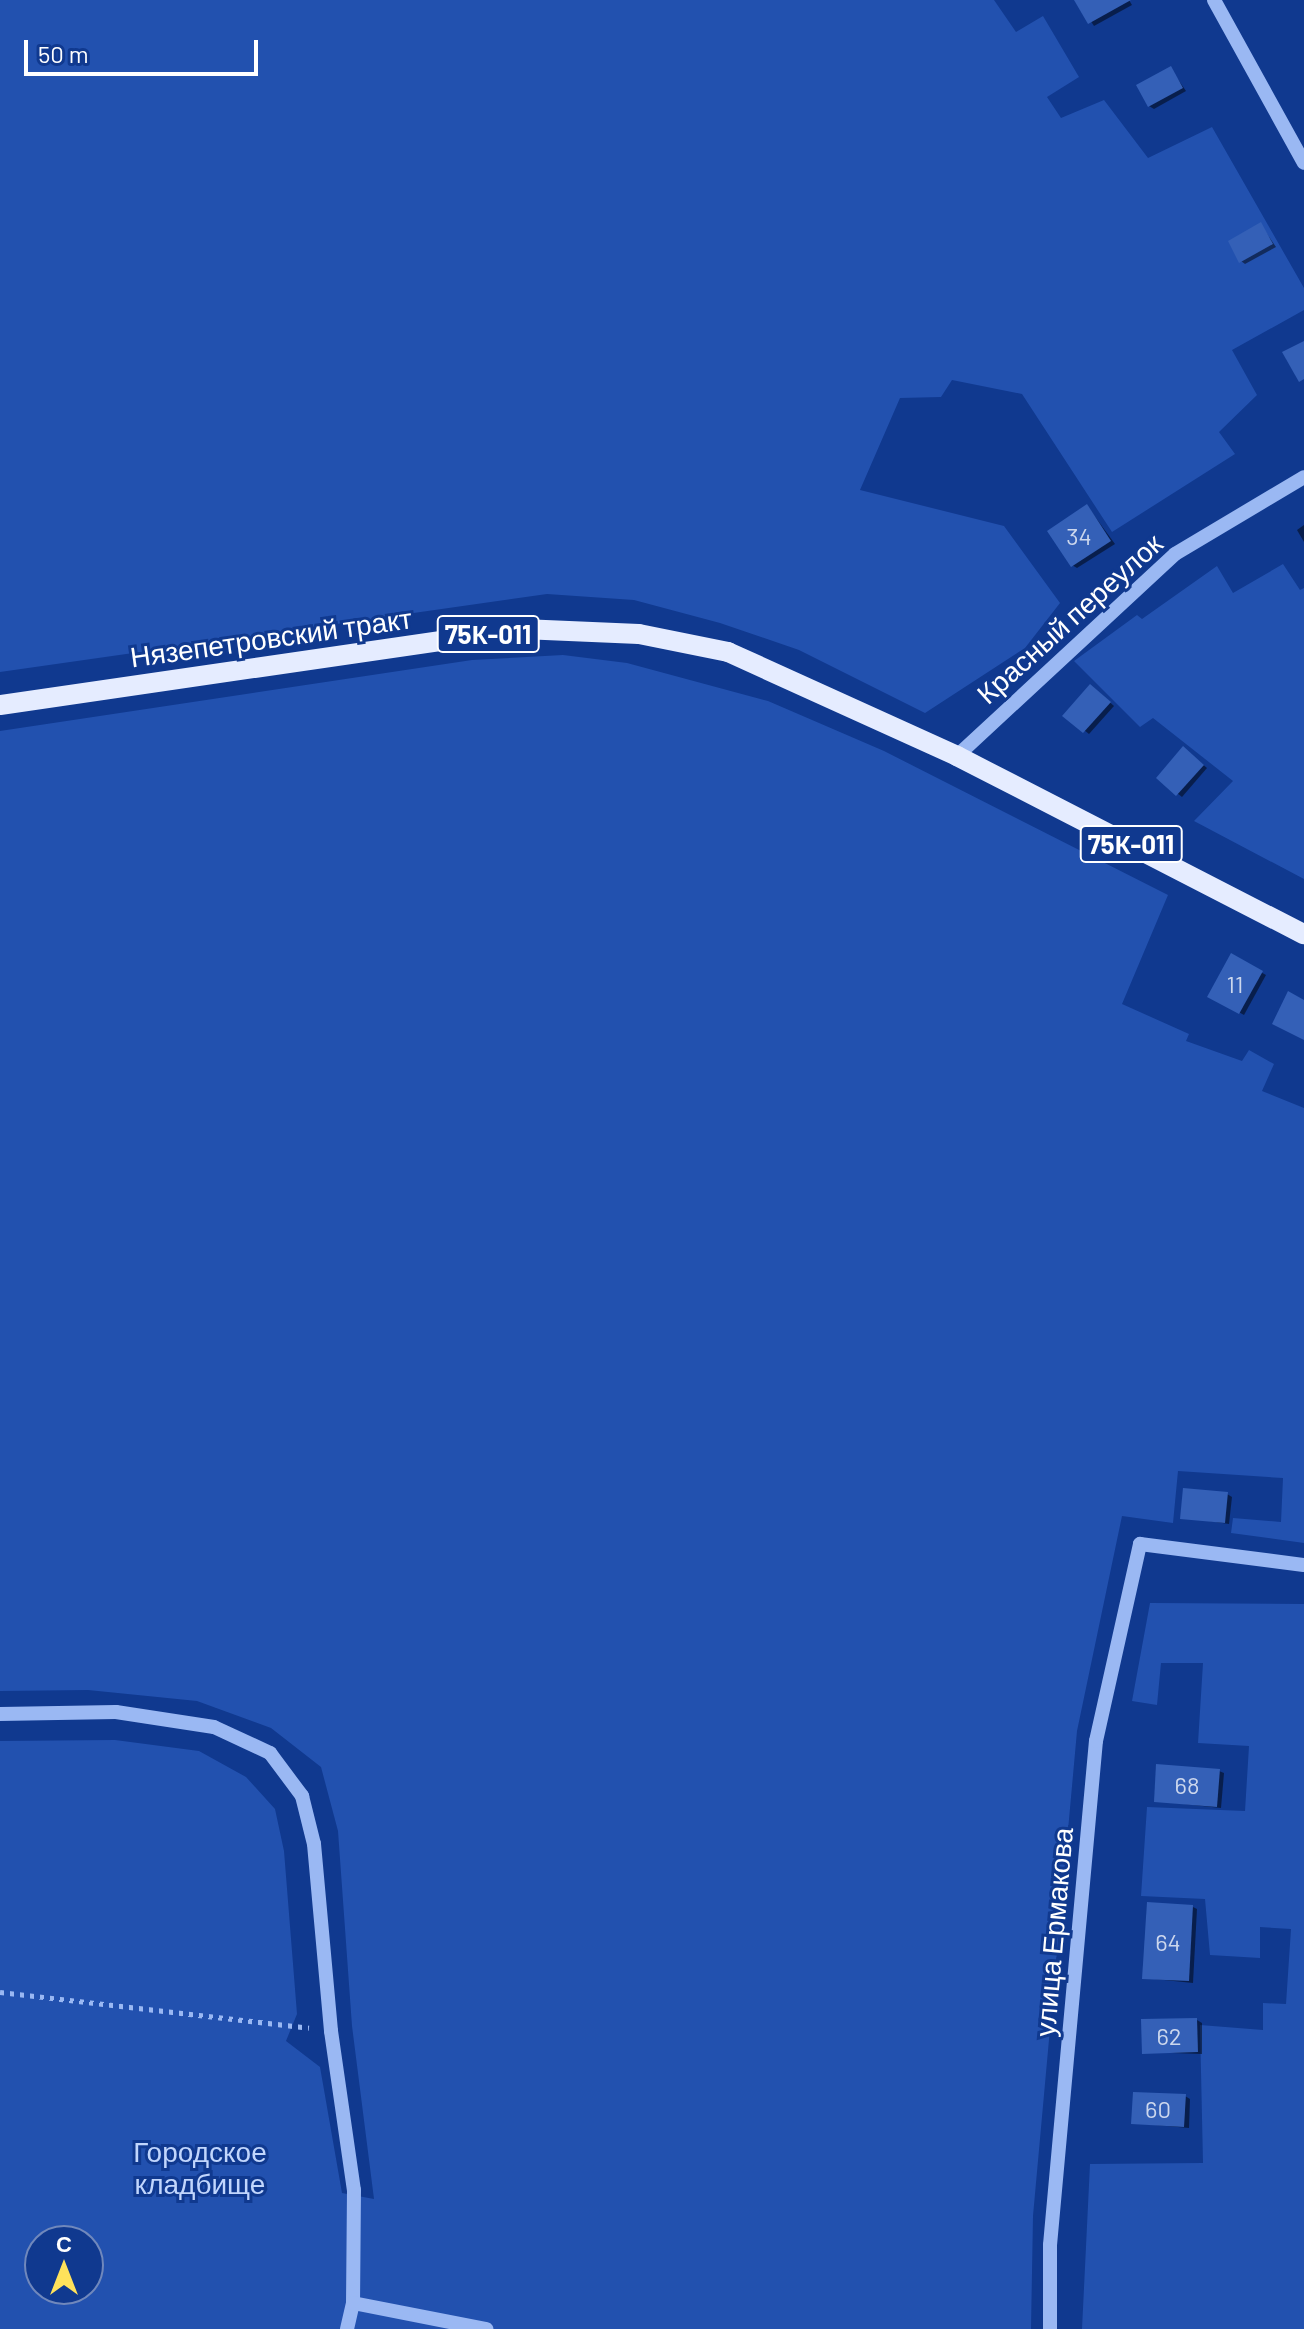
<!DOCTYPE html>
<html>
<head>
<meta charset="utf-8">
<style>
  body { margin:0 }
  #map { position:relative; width:1304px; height:2329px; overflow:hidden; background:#10398f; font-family:Barlow,sans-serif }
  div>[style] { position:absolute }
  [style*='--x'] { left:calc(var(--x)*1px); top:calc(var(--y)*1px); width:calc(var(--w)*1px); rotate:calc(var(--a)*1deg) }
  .green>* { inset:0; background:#2251af }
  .shadow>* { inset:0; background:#0007 }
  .building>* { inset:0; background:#3460b7 }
  .path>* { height:5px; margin-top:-2.5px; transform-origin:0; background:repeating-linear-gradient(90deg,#9ab8f3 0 4px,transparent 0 10px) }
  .minor>* { height:14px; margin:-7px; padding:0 7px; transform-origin:7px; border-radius:7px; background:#9ab8f3 }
  .major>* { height:20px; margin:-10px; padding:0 10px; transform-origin:10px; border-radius:10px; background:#e5ecff }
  span { translate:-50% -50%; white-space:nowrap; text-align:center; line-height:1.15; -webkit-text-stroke:6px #10398f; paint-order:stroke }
  .number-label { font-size:24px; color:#ccd7ed }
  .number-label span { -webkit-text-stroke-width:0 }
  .shield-label span { padding:2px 6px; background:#10398f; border:2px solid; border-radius:6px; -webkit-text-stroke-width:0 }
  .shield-label { font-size:26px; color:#fff; font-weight:700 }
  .street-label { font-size:28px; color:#fff }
  .park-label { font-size:28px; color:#c1d6fd }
  .north { position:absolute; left:24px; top:2225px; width:80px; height:80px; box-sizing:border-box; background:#10398f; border:2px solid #7088bc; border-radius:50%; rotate:0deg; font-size:22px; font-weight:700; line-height:32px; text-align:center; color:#fff }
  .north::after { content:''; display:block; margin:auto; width:28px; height:36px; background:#ffe25b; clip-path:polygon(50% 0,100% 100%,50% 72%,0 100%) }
  .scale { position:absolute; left:24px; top:40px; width:234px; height:36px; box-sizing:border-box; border:4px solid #fff; border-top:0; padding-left:10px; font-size:24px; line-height:28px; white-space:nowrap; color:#fff; -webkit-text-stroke:6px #10398f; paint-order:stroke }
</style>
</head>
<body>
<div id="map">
  <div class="green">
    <div style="clip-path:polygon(0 0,994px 0,1016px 32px,1043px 16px,1079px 77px,1047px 97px,1061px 118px,1104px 100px,1148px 158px,1212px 127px,1304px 288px,1304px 310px,1232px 350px,1257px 395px,1219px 432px,1235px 454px,1112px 532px,1022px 394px,952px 380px,941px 397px,900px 398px,860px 490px,1004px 526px,1060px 603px,1025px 648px,925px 713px,799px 650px,720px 623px,634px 600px,547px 594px,0 672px)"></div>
    <div style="clip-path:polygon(1283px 564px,1300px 590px,1304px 588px,1304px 879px,1194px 821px,1233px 781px,1153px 718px,1140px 727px,1074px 661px,1137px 615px,1142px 619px,1217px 566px,1233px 593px)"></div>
    <div style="clip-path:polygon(evenodd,563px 655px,627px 663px,768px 701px,884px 751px,1168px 895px,1122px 1004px,1189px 1034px,1186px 1041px,1242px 1061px,1249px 1050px,1274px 1064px,1262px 1091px,1304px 1108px,1304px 1543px,1231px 1533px,1233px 1518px,1281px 1522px,1283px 1478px,1178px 1471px,1173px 1523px,1122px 1516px,1077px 1731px,1033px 2216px,1031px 2329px,0 2329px,0 1741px,115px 1740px,199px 1751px,246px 1777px,275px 1809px,284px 1851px,297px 2014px,286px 2041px,320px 2067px,342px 2193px,374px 2199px,352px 2026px,338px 1831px,321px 1767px,271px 1728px,197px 1701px,88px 1690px,0 1691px,0 731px,472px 660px,563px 655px,40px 2241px,88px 2241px,88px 2289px,40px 2289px,40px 2241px)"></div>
    <div style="clip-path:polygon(1150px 1603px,1304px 1604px,1304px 2329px,1082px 2329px,1090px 2164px,1203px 2163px,1200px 2025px,1263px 2030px,1263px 2003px,1286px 2004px,1291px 1929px,1260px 1927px,1260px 1958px,1210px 1955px,1205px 1899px,1141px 1896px,1147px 1807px,1245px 1811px,1249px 1746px,1198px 1743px,1203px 1663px,1161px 1663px,1157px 1705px,1132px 1701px)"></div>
  </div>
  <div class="shadow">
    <div style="clip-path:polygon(1077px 0,1129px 0,1132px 5px,1094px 26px)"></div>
    <div style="clip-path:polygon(1170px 68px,1186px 91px,1154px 109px,1149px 106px)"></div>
    <div style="clip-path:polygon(1261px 225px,1276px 247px,1245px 264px,1241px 261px)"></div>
    <div style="clip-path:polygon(1088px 507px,1115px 544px,1077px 568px,1072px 565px)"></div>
    <div style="clip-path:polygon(1304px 525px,1304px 542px,1297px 530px)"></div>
    <div style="clip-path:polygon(1095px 689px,1114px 706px,1089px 734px,1065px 715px)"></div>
    <div style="clip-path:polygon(1188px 752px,1207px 768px,1182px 797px,1158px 778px)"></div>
    <div style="clip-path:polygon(1232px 956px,1266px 975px,1244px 1015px,1210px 996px)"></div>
    <div style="clip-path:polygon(1227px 1494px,1232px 1497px,1229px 1524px,1182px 1517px)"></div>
    <div style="clip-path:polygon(1219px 1771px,1224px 1773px,1221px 1808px,1156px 1801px)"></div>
    <div style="clip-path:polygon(1193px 1907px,1197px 1909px,1193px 1983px,1145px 1978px)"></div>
    <div style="clip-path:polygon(1197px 2020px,1202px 2023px,1202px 2054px,1144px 2052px)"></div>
    <div style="clip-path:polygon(1185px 2096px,1190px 2099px,1189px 2128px,1133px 2123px)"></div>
  </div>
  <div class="building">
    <div style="clip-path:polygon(1074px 0,1131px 0,1088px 24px)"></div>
    <div style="clip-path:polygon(1171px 66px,1183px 88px,1148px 107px,1136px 85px)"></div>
    <div style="clip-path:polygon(1261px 222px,1273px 244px,1239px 263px,1228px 241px)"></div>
    <div style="clip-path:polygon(1304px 341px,1304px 379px,1299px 382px,1282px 352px)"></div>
    <div style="clip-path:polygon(1087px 504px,1111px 541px,1071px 567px,1047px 531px)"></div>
    <div style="clip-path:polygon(1090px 684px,1111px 702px,1083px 733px,1062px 716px)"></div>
    <div style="clip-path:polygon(1183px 746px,1204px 765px,1176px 796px,1156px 778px)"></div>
    <div style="clip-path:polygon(1231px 953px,1263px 971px,1239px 1014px,1207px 997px)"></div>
    <div style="clip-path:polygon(1288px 991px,1304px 1000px,1304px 1040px,1272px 1024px)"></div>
    <div style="clip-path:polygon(1183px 1488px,1228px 1492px,1225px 1523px,1180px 1519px)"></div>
    <div style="clip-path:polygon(1156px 1764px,1220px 1769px,1217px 1807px,1154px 1802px)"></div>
    <div style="clip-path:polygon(1147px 1902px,1193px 1905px,1189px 1981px,1142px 1979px)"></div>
    <div style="clip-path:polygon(1197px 2018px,1198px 2052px,1142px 2054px,1141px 2019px)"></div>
    <div style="clip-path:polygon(1133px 2092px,1186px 2094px,1184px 2127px,1131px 2124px)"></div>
  </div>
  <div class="path">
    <div style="--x:0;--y:1992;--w:311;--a:6.6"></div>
  </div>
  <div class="minor">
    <div style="--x:1214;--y:0;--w:186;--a:61.1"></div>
    <div style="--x:957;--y:756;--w:297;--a:-42.8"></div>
    <div style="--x:1175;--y:554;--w:150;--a:-30.8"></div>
    <div style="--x:0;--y:1714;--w:116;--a:-1"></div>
    <div style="--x:116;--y:1712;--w:99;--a:8.7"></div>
    <div style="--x:214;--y:1727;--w:62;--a:24.9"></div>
    <div style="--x:270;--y:1753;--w:54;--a:53.3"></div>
    <div style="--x:302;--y:1796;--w:49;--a:76"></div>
    <div style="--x:314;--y:1844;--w:188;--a:84.8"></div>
    <div style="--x:331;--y:2031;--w:161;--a:81.8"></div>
    <div style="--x:354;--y:2190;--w:113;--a:90.5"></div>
    <div style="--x:353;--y:2303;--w:27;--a:103"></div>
    <div style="--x:353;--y:2303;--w:136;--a:11.1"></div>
    <div style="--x:1050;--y:2329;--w:84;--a:-90"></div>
    <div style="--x:1050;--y:2245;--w:506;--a:-84.79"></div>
    <div style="--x:1096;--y:1741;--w:202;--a:-77.4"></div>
    <div style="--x:1140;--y:1544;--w:165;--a:7.3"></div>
  </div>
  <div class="major">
    <div style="--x:0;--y:705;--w:528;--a:-8.28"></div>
    <div style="--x:522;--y:629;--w:117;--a:2.4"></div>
    <div style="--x:639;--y:634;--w:91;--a:11.4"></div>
    <div style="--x:728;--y:652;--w:252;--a:24.4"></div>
    <div style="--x:957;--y:756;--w:390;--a:27.2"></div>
  </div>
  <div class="number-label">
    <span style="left:1079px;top:536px">34</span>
    <span style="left:1235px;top:984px">11</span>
    <span style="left:1187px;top:1785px">68</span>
    <span style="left:1168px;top:1942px">64</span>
    <span style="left:1169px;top:2036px">62</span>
    <span style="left:1158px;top:2109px">60</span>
  </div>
  <div class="shield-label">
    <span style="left:488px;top:634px">75К-011</span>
    <span style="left:1131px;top:844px">75К-011</span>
  </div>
  <div class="street-label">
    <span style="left:1069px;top:618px;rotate:-42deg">Красный переулок</span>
    <span style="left:271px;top:637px;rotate:-8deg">Нязепетровский тракт</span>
    <span style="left:1053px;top:1932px;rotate:-85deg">улица Ермакова</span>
  </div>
  <div class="park-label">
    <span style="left:200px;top:2167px">Городское<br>кладбище</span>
  </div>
  <div class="north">С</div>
  <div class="scale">50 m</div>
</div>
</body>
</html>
